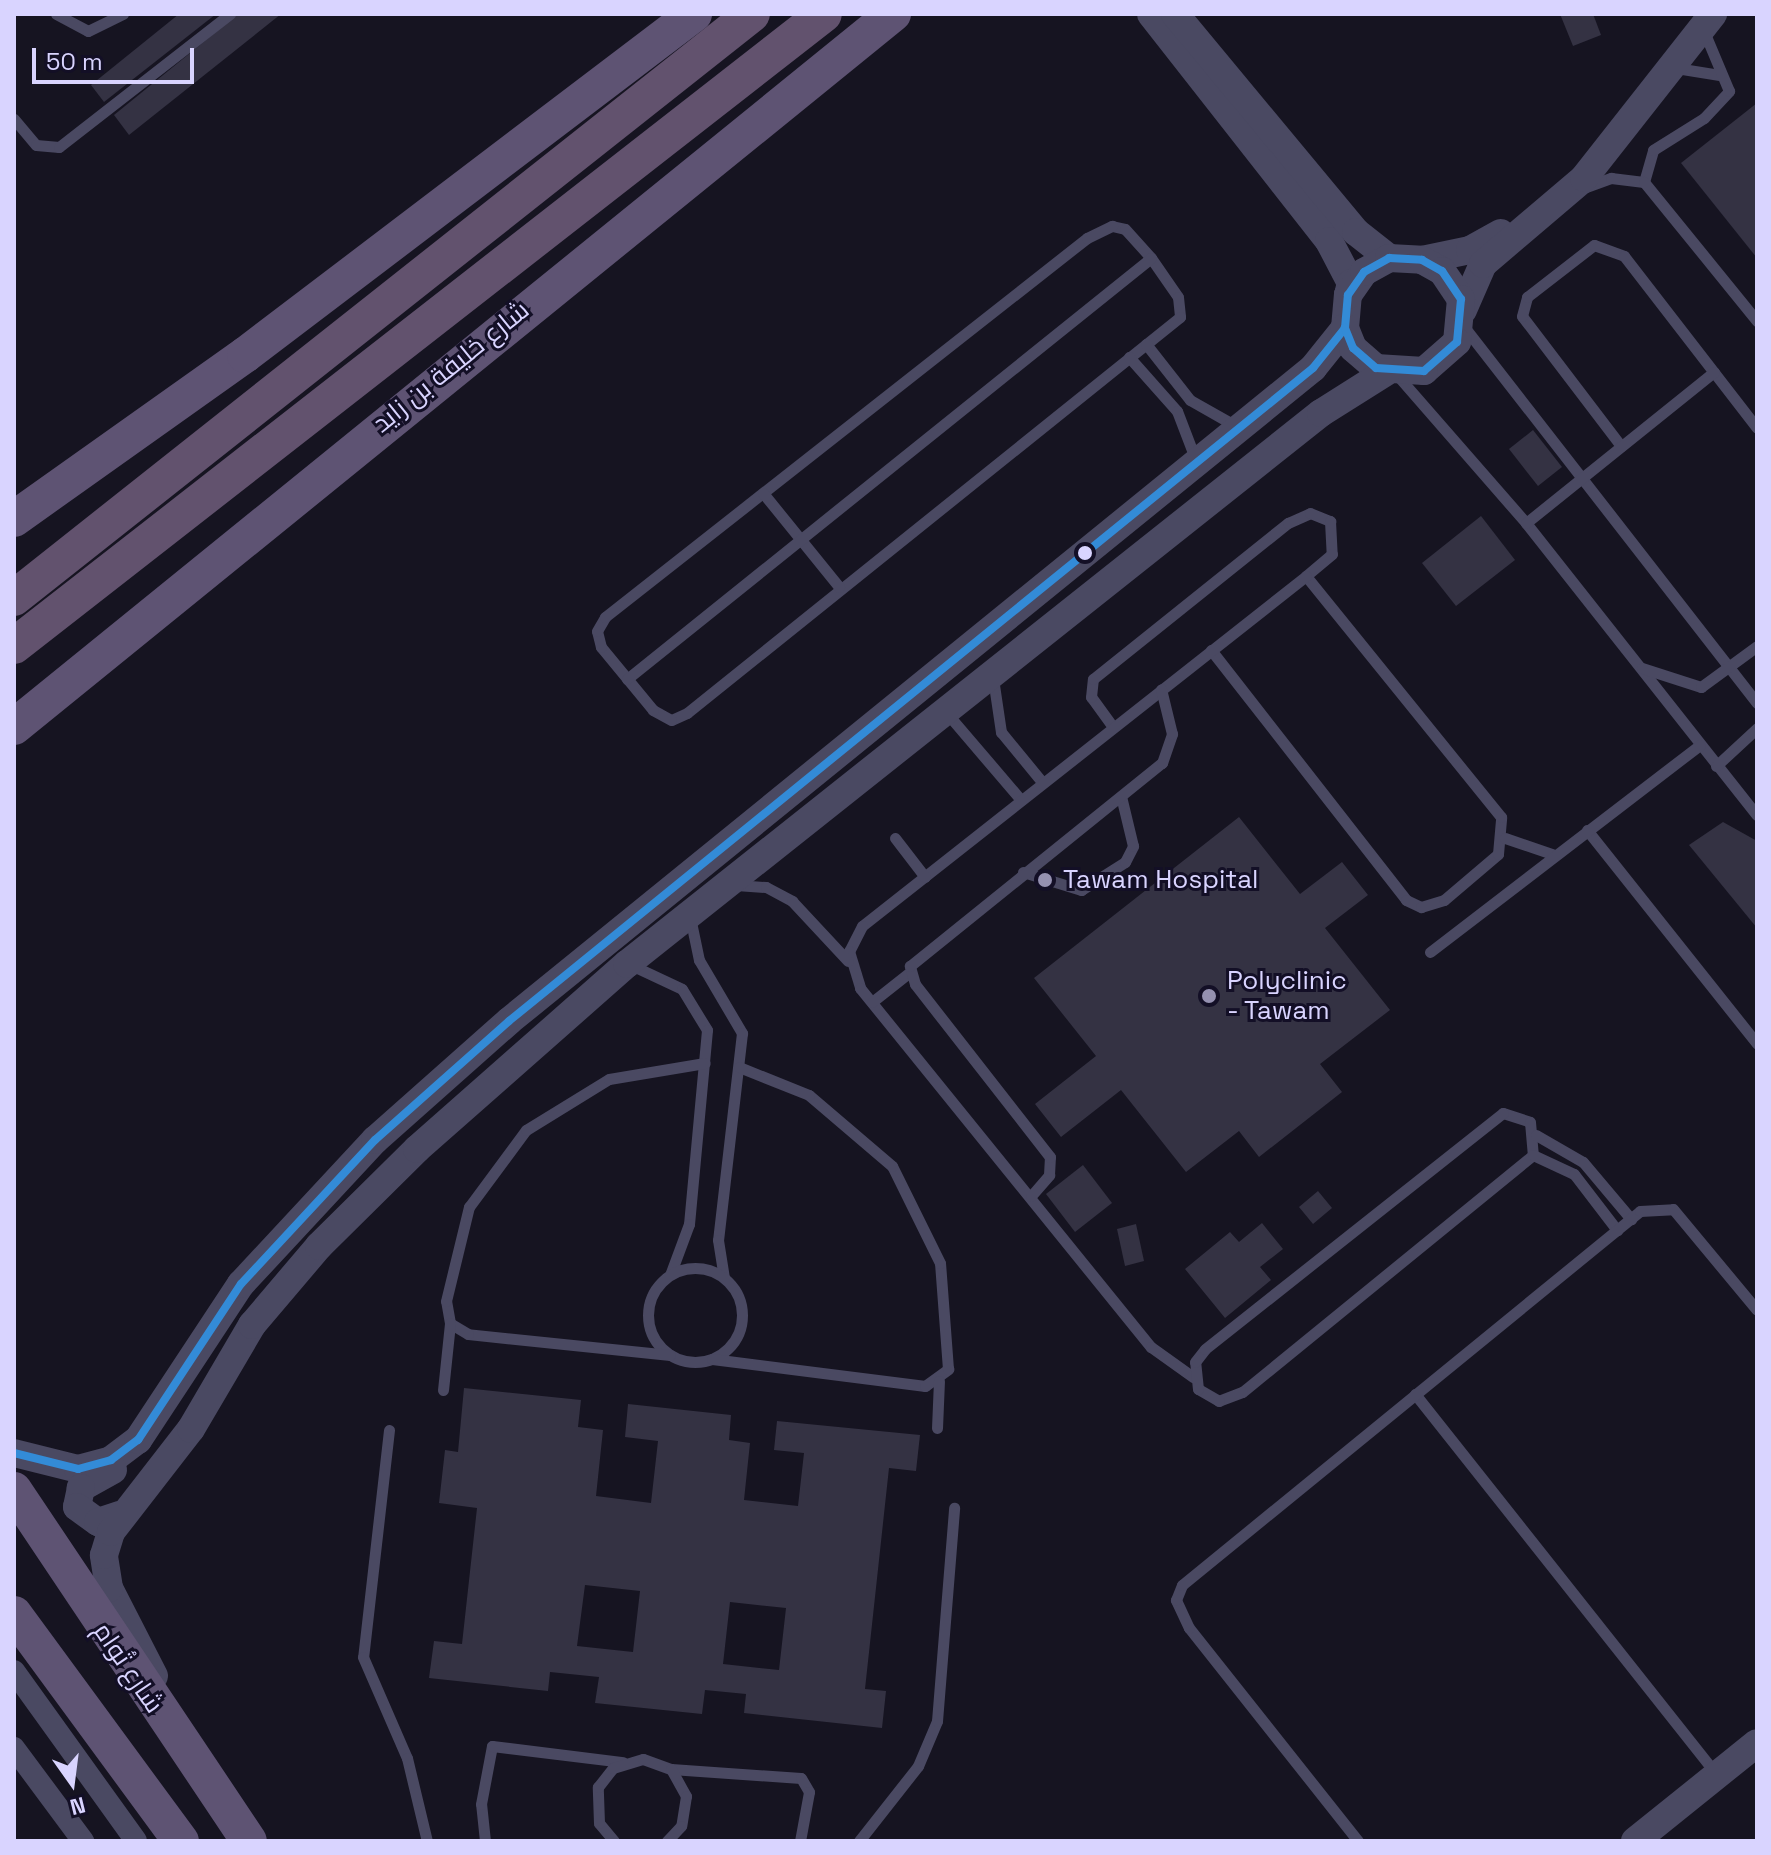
<!DOCTYPE html>
<html>
<head>
<meta charset="utf-8">
<style>
  body { margin:0 }
  #map { position:relative; width:1771px; height:1855px; overflow:hidden; background:#161421; font-family:"Space Grotesk",Cairo,sans-serif }
  div>[style] { position:absolute }
  [style*='--x'] { left:calc(var(--x)*1px); top:calc(var(--y)*1px); width:calc(var(--w)*1px); rotate:calc(var(--a)*1deg) }
  .building>* { inset:0; background:#343243 }
  .service>* { height:11px; margin:-5.5px; padding:0 5.5px; transform-origin:5.5px; border-radius:5.5px; background:#4a4962 }
  .service>.ring { margin:-5.5px; padding:0; box-sizing:content-box; background:none; border:11px solid #4a4962; border-radius:50% }
  .minor>* { height:22px; margin:-11px; padding:0 11px; transform-origin:11px; border-radius:11px; background:#4a4962 }
  .tertiary>* { height:28px; margin:-14px; padding:0 14px; transform-origin:14px; border-radius:14px; background:#4a4962 }
  .primary>* { height:36px; margin:-18px; padding:0 18px; transform-origin:18px; border-radius:18px; background:#5e5373 }
  .trunk>* { height:36px; margin:-18px; padding:0 18px; transform-origin:18px; border-radius:18px; background:#62526e }
  .bus-1>* { height:8px; margin:-4px; padding:0 4px; transform-origin:4px; border-radius:4px; background:#338bd7 }
  .dots>* { width:22px; height:22px; translate:-50% -50%; box-sizing:border-box; border:4px solid #130f26; border-radius:50% }
  span { translate:-50% -50%; white-space:nowrap; text-align:center; line-height:1.15; -webkit-text-stroke:6px #130f26; paint-order:stroke }
  .street-label { font-size:26px; color:#d9d4ff }
  .poi-label { font-size:26px; color:#d9d4ff }
  .left { translate:0 -50%; text-align:left }
  .frame { position:absolute; inset:0; border:16px solid #d9d4ff; pointer-events:none }
  .north { position:absolute; left:32px; top:1743px; width:80px; height:80px; -webkit-text-stroke:6px #130f26; paint-order:stroke; rotate:166deg; font-size:22px; font-weight:700; line-height:32px; text-align:center; color:#d9d4ff }
  .north::after { content:''; display:block; margin:auto; width:28px; height:36px; background:#d9d4ff; clip-path:polygon(50% 0,100% 100%,50% 72%,0 100%) }
  .scale { position:absolute; left:32px; top:48px; width:162px; height:36px; box-sizing:border-box; border:4px solid #d9d4ff; border-top:0; padding-left:10px; font-size:24px; line-height:28px; white-space:nowrap; color:#d9d4ff; -webkit-text-stroke:6px #130f26; paint-order:stroke }
</style>
</head>
<body>
<div id="map">
  <div class="building">
    <div style="clip-path:polygon(179px 14px,216px 14px,104px 102px,91px 85px)"></div>
    <div style="clip-path:polygon(238px 14px,281px 14px,129px 135px,114px 115px)"></div>
    <div style="clip-path:polygon(1560px 14px,1593px 14px,1601px 35px,1573px 46px)"></div>
    <div style="clip-path:polygon(1757px 103px,1757px 258px,1681px 163px)"></div>
    <div style="clip-path:polygon(1533px 430px,1562px 467px,1538px 486px,1509px 449px)"></div>
    <div style="clip-path:polygon(1481px 516px,1515px 560px,1456px 606px,1422px 563px)"></div>
    <div style="clip-path:polygon(1239px 817px,1300px 894px,1342px 862px,1368px 895px,1325px 928px,1390px 1010px,1320px 1064px,1342px 1092px,1259px 1157px,1239px 1131px,1186px 1172px,1121px 1090px,1061px 1137px,1035px 1104px,1096px 1056px,1034px 978px)"></div>
    <div style="clip-path:polygon(1723px 822px,1757px 841px,1757px 928px,1689px 845px)"></div>
    <div style="clip-path:polygon(1083px 1165px,1112px 1203px,1075px 1232px,1046px 1194px)"></div>
    <div style="clip-path:polygon(1318px 1191px,1332px 1208px,1313px 1224px,1299px 1207px)"></div>
    <div style="clip-path:polygon(1262px 1223px,1283px 1249px,1260px 1267px,1271px 1280px,1225px 1318px,1185px 1269px,1230px 1232px,1239px 1242px)"></div>
    <div style="clip-path:polygon(1136px 1224px,1144px 1261px,1125px 1266px,1117px 1229px)"></div>
    <div style="clip-path:polygon(evenodd,464px 1388px,581px 1400px,578px 1427px,603px 1430px,596px 1496px,651px 1503px,658px 1441px,625px 1437px,628px 1404px,731px 1415px,729px 1440px,750px 1443px,744px 1500px,798px 1506px,804px 1453px,774px 1450px,777px 1421px,920px 1435px,916px 1471px,889px 1468px,865px 1689px,886px 1691px,882px 1728px,744px 1713px,746px 1694px,705px 1690px,702px 1714px,595px 1703px,599px 1677px,550px 1672px,548px 1691px,429px 1678px,434px 1641px,462px 1644px,477px 1508px,439px 1503px,445px 1450px,458px 1452px,464px 1388px,585px 1585px,640px 1591px,633px 1652px,577px 1646px,585px 1585px,464px 1388px,730px 1602px,786px 1608px,779px 1670px,723px 1664px,730px 1602px)"></div>
  </div>
  <div class="service">
    <div style="--x:56;--y:14;--w:36;--a:28"></div>
    <div style="--x:88;--y:31;--w:39;--a:-26"></div>
    <div style="--x:1676;--y:68;--w:44;--a:9.2"></div>
    <div style="--x:14;--y:119;--w:34;--a:50"></div>
    <div style="--x:36;--y:145;--w:23;--a:5"></div>
    <div style="--x:59;--y:147;--w:217;--a:-37.9"></div>
    <div style="--x:1644;--y:182;--w:33;--a:-74"></div>
    <div style="--x:1653;--y:150;--w:60;--a:-32.1"></div>
    <div style="--x:1704;--y:118;--w:37;--a:-47"></div>
    <div style="--x:1729;--y:91;--w:67;--a:-112.8"></div>
    <div style="--x:1586;--y:187;--w:27;--a:-20"></div>
    <div style="--x:1611;--y:178;--w:33;--a:7"></div>
    <div style="--x:1644;--y:182;--w:179;--a:50.9"></div>
    <div style="--x:1112;--y:226;--w:13;--a:13"></div>
    <div style="--x:1125;--y:229;--w:39;--a:48"></div>
    <div style="--x:1151;--y:258;--w:47;--a:55.3"></div>
    <div style="--x:1178;--y:297;--w:20;--a:84"></div>
    <div style="--x:1180;--y:317;--w:632;--a:141.23"></div>
    <div style="--x:687;--y:713;--w:17;--a:156"></div>
    <div style="--x:671;--y:720;--w:21;--a:-151"></div>
    <div style="--x:653;--y:710;--w:82;--a:-129.5"></div>
    <div style="--x:601;--y:647;--w:16;--a:-104"></div>
    <div style="--x:597;--y:631;--w:16;--a:-60"></div>
    <div style="--x:605;--y:617;--w:613;--a:-38.18"></div>
    <div style="--x:1087;--y:238;--w:28;--a:-26"></div>
    <div style="--x:1465;--y:328;--w:475;--a:52.1"></div>
    <div style="--x:1146;--y:344;--w:71;--a:51.8"></div>
    <div style="--x:1190;--y:400;--w:53;--a:29.5"></div>
    <div style="--x:1129;--y:357;--w:72;--a:48.4"></div>
    <div style="--x:1177;--y:411;--w:50;--a:69"></div>
    <div style="--x:1397;--y:375;--w:196;--a:48.9"></div>
    <div style="--x:1526;--y:523;--w:372;--a:51.7"></div>
    <div style="--x:1621;--y:446;--w:163;--a:-127.3"></div>
    <div style="--x:1522;--y:316;--w:20;--a:-75"></div>
    <div style="--x:1527;--y:297;--w:85;--a:-37.8"></div>
    <div style="--x:1594;--y:245;--w:32;--a:20"></div>
    <div style="--x:1624;--y:256;--w:217;--a:52.3"></div>
    <div style="--x:763;--y:493;--w:121;--a:51"></div>
    <div style="--x:1526;--y:523;--w:241;--a:-38.8"></div>
    <div style="--x:1211;--y:650;--w:317;--a:52"></div>
    <div style="--x:1406;--y:900;--w:17;--a:25"></div>
    <div style="--x:1421;--y:907;--w:24;--a:-17"></div>
    <div style="--x:1444;--y:900;--w:71;--a:-40.4"></div>
    <div style="--x:1498;--y:854;--w:37;--a:-85"></div>
    <div style="--x:1501;--y:817;--w:310;--a:-129"></div>
    <div style="--x:1642;--y:668;--w:62;--a:17.9"></div>
    <div style="--x:1701;--y:687;--w:69;--a:-36.2"></div>
    <div style="--x:993;--y:678;--w:55;--a:81.6"></div>
    <div style="--x:1001;--y:732;--w:65;--a:50.6"></div>
    <div style="--x:627;--y:679;--w:672;--a:-38.78"></div>
    <div style="--x:945;--y:711;--w:117;--a:49.5"></div>
    <div style="--x:1113;--y:727;--w:37;--a:-126"></div>
    <div style="--x:1091;--y:697;--w:18;--a:-84"></div>
    <div style="--x:1093;--y:679;--w:250;--a:-38.7"></div>
    <div style="--x:1288;--y:523;--w:24;--a:-24"></div>
    <div style="--x:1310;--y:513;--w:22;--a:22"></div>
    <div style="--x:1330;--y:521;--w:33;--a:87"></div>
    <div style="--x:1332;--y:554;--w:34;--a:140"></div>
    <div style="--x:1306;--y:576;--w:565;--a:141.75"></div>
    <div style="--x:862;--y:926;--w:28;--a:117"></div>
    <div style="--x:849;--y:951;--w:39;--a:73"></div>
    <div style="--x:860;--y:988;--w:462;--a:51"></div>
    <div style="--x:1151;--y:1347;--w:52;--a:35.5"></div>
    <div style="--x:1716;--y:766;--w:56;--a:-42.8"></div>
    <div style="--x:1587;--y:830;--w:273;--a:51.5"></div>
    <div style="--x:895;--y:838;--w:49;--a:52.4"></div>
    <div style="--x:1505;--y:838;--w:50;--a:18.8"></div>
    <div style="--x:1023;--y:872;--w:61;--a:17.2"></div>
    <div style="--x:1081;--y:890;--w:52;--a:-32.5"></div>
    <div style="--x:1125;--y:862;--w:18;--a:-63"></div>
    <div style="--x:1133;--y:846;--w:51;--a:-103.5"></div>
    <div style="--x:736;--y:885;--w:30;--a:4"></div>
    <div style="--x:766;--y:887;--w:30;--a:28"></div>
    <div style="--x:792;--y:901;--w:82;--a:47"></div>
    <div style="--x:690;--y:917;--w:44;--a:78.2"></div>
    <div style="--x:699;--y:960;--w:85;--a:59.5"></div>
    <div style="--x:742;--y:1033;--w:208;--a:96.6"></div>
    <div style="--x:718;--y:1240;--w:36;--a:81"></div>
    <div style="--x:1430;--y:952;--w:340;--a:-37.5"></div>
    <div style="--x:631;--y:965;--w:56;--a:25.2"></div>
    <div style="--x:682;--y:989;--w:48;--a:58.6"></div>
    <div style="--x:707;--y:1030;--w:195;--a:95.3"></div>
    <div style="--x:689;--y:1224;--w:54;--a:110.4"></div>
    <div style="--x:872;--y:1002;--w:48;--a:-38.3"></div>
    <div style="--x:1503;--y:1113;--w:28;--a:18"></div>
    <div style="--x:1530;--y:1122;--w:33;--a:85"></div>
    <div style="--x:1533;--y:1155;--w:375;--a:140.8"></div>
    <div style="--x:1242;--y:1392;--w:25;--a:159"></div>
    <div style="--x:1219;--y:1401;--w:24;--a:-150"></div>
    <div style="--x:1198;--y:1389;--w:27;--a:-96"></div>
    <div style="--x:1195;--y:1362;--w:16;--a:-52"></div>
    <div style="--x:1205;--y:1349;--w:380;--a:-38.4"></div>
    <div style="--x:1536;--y:1135;--w:54;--a:29.9"></div>
    <div style="--x:1583;--y:1162;--w:75;--a:49.9"></div>
    <div style="--x:1533;--y:1155;--w:45;--a:24.9"></div>
    <div style="--x:1574;--y:1174;--w:71;--a:52.5"></div>
    <div style="--x:1031;--y:1196;--w:28;--a:-49"></div>
    <div style="--x:1049;--y:1175;--w:18;--a:-87"></div>
    <div style="--x:1050;--y:1157;--w:219;--a:-128"></div>
    <div style="--x:915;--y:984;--w:19;--a:-106"></div>
    <div style="--x:910;--y:966;--w:324;--a:-38.9"></div>
    <div style="--x:1162;--y:763;--w:31;--a:-71"></div>
    <div style="--x:1172;--y:734;--w:46;--a:-103.7"></div>
    <div class="ring" style="left:648px;top:1268px;width:83px;height:83px"></div>
    <div style="--x:670;--y:1355;--w:203;--a:-174.1"></div>
    <div style="--x:468;--y:1334;--w:21;--a:-149"></div>
    <div style="--x:450;--y:1323;--w:22;--a:-100"></div>
    <div style="--x:446;--y:1301;--w:97;--a:-76.3"></div>
    <div style="--x:469;--y:1207;--w:96;--a:-53.5"></div>
    <div style="--x:526;--y:1130;--w:97;--a:-31.6"></div>
    <div style="--x:609;--y:1079;--w:97;--a:-9.5"></div>
    <div style="--x:712;--y:1359;--w:215;--a:7.2"></div>
    <div style="--x:925;--y:1386;--w:29;--a:-36"></div>
    <div style="--x:948;--y:1369;--w:106;--a:-94.3"></div>
    <div style="--x:940;--y:1263;--w:108;--a:-116.3"></div>
    <div style="--x:892;--y:1166;--w:109;--a:-139.5"></div>
    <div style="--x:809;--y:1095;--w:75;--a:-158.2"></div>
    <div style="--x:443;--y:1390;--w:67;--a:-84"></div>
    <div style="--x:1415;--y:1394;--w:486;--a:51.6"></div>
    <div style="--x:937;--y:1428;--w:47;--a:-87.6"></div>
    <div style="--x:389;--y:1430;--w:228;--a:96.5"></div>
    <div style="--x:363;--y:1657;--w:110;--a:66.5"></div>
    <div style="--x:407;--y:1758;--w:85;--a:76.5"></div>
    <div style="--x:671;--y:1769;--w:130;--a:4"></div>
    <div style="--x:801;--y:1778;--w:16;--a:60"></div>
    <div style="--x:809;--y:1792;--w:50;--a:100.4"></div>
    <div style="--x:485;--y:1841;--w:37;--a:-96"></div>
    <div style="--x:481;--y:1804;--w:59;--a:-79.3"></div>
    <div style="--x:492;--y:1746;--w:132;--a:7"></div>
    <div style="--x:614;--y:1841;--w:23;--a:-130"></div>
    <div style="--x:599;--y:1823;--w:36;--a:-92"></div>
    <div style="--x:598;--y:1787;--w:24;--a:-52"></div>
    <div style="--x:613;--y:1768;--w:31;--a:-17"></div>
    <div style="--x:643;--y:1759;--w:30;--a:20"></div>
    <div style="--x:671;--y:1769;--w:31;--a:61"></div>
    <div style="--x:686;--y:1796;--w:30;--a:99"></div>
    <div style="--x:681;--y:1826;--w:21;--a:133"></div>
    <div style="--x:859;--y:1841;--w:95;--a:-51.8"></div>
    <div style="--x:918;--y:1766;--w:49;--a:-67.1"></div>
    <div style="--x:937;--y:1721;--w:214;--a:-85.4"></div>
    <div style="--x:1358;--y:1841;--w:272;--a:-128.4"></div>
    <div style="--x:1189;--y:1628;--w:31;--a:-115"></div>
    <div style="--x:1176;--y:1600;--w:16;--a:-68"></div>
    <div style="--x:1182;--y:1585;--w:591;--a:-39.23"></div>
    <div style="--x:1640;--y:1211;--w:33;--a:-3"></div>
    <div style="--x:1673;--y:1209;--w:131;--a:50.3"></div>
  </div>
  <div class="minor">
    <div style="--x:14;--y:1671;--w:209;--a:54.3"></div>
    <div style="--x:14;--y:1748;--w:116;--a:53.4"></div>
  </div>
  <div class="tertiary">
    <div style="--x:1151;--y:14;--w:288;--a:51.9"></div>
    <div style="--x:1329;--y:241;--w:47;--a:62.4"></div>
    <div style="--x:1351;--y:283;--w:12;--a:104"></div>
    <div style="--x:1175;--y:14;--w:283;--a:50.3"></div>
    <div style="--x:1356;--y:232;--w:42;--a:38.2"></div>
    <div style="--x:1422;--y:260;--w:49;--a:-11.8"></div>
    <div style="--x:1470;--y:250;--w:35;--a:-29"></div>
    <div style="--x:1463;--y:310;--w:50;--a:-66.5"></div>
    <div style="--x:1483;--y:264;--w:133;--a:-40.4"></div>
    <div style="--x:1584;--y:178;--w:209;--a:-51.8"></div>
    <div style="--x:14;--y:1453;--w:66;--a:14"></div>
    <div style="--x:78;--y:1469;--w:34;--a:-15"></div>
    <div style="--x:111;--y:1460;--w:34;--a:-37"></div>
    <div style="--x:138;--y:1440;--w:187;--a:-56.6"></div>
    <div style="--x:241;--y:1284;--w:197;--a:-47.1"></div>
    <div style="--x:375;--y:1140;--w:179;--a:-41.6"></div>
    <div style="--x:509;--y:1021;--w:1036;--a:-39.08"></div>
    <div style="--x:1313;--y:368;--w:51;--a:-51.3"></div>
    <div style="--x:1345;--y:328;--w:33;--a:-85"></div>
    <div style="--x:1348;--y:295;--w:28;--a:-55"></div>
    <div style="--x:1364;--y:272;--w:29;--a:-29"></div>
    <div style="--x:1389;--y:258;--w:33;--a:3"></div>
    <div style="--x:1422;--y:260;--w:23;--a:29"></div>
    <div style="--x:1442;--y:271;--w:34;--a:56"></div>
    <div style="--x:1461;--y:299;--w:43;--a:95.3"></div>
    <div style="--x:1457;--y:342;--w:44;--a:138.7"></div>
    <div style="--x:1424;--y:371;--w:48;--a:-176.4"></div>
    <div style="--x:1376;--y:368;--w:30;--a:-139"></div>
    <div style="--x:1353;--y:348;--w:22;--a:-112"></div>
    <div style="--x:113;--y:1470;--w:37;--a:151"></div>
    <div style="--x:81;--y:1488;--w:19;--a:102"></div>
    <div style="--x:77;--y:1507;--w:26;--a:36"></div>
    <div style="--x:98;--y:1522;--w:23;--a:-18"></div>
    <div style="--x:154;--y:1676;--w:99;--a:-117.1"></div>
    <div style="--x:109;--y:1588;--w:33;--a:-99"></div>
    <div style="--x:104;--y:1555;--w:24;--a:-73"></div>
    <div style="--x:111;--y:1532;--w:130;--a:-52.2"></div>
    <div style="--x:191;--y:1429;--w:121;--a:-59.6"></div>
    <div style="--x:252;--y:1325;--w:104;--a:-49.7"></div>
    <div style="--x:319;--y:1246;--w:138;--a:-44.7"></div>
    <div style="--x:417;--y:1149;--w:280;--a:-41.4"></div>
    <div style="--x:627;--y:964;--w:886;--a:-38.45"></div>
    <div style="--x:1321;--y:413;--w:77;--a:-32.2"></div>
    <div style="--x:1635;--y:1841;--w:156;--a:-38.8"></div>
  </div>
  <div class="primary">
    <div style="--x:14;--y:519;--w:283;--a:-35.4"></div>
    <div style="--x:245;--y:355;--w:564;--a:-37.22"></div>
    <div style="--x:14;--y:727;--w:1132;--a:-39.05"></div>
    <div style="--x:14;--y:1490;--w:422;--a:56.2"></div>
    <div style="--x:14;--y:1614;--w:282;--a:53.7"></div>
  </div>
  <div class="trunk">
    <div style="--x:14;--y:598;--w:941;--a:-38.36"></div>
    <div style="--x:14;--y:646;--w:1027;--a:-37.96"></div>
  </div>
  <div class="bus-1">
    <div style="--x:14;--y:1453;--w:66;--a:14"></div>
    <div style="--x:78;--y:1469;--w:34;--a:-15"></div>
    <div style="--x:111;--y:1460;--w:34;--a:-37"></div>
    <div style="--x:138;--y:1440;--w:187;--a:-56.6"></div>
    <div style="--x:241;--y:1284;--w:197;--a:-47.1"></div>
    <div style="--x:375;--y:1140;--w:179;--a:-41.6"></div>
    <div style="--x:509;--y:1021;--w:1036;--a:-39.08"></div>
    <div style="--x:1313;--y:368;--w:51;--a:-51.3"></div>
    <div style="--x:1345;--y:328;--w:33;--a:-85"></div>
    <div style="--x:1348;--y:295;--w:28;--a:-55"></div>
    <div style="--x:1364;--y:272;--w:29;--a:-29"></div>
    <div style="--x:1389;--y:258;--w:33;--a:3"></div>
    <div style="--x:1422;--y:260;--w:23;--a:29"></div>
    <div style="--x:1442;--y:271;--w:34;--a:56"></div>
    <div style="--x:1461;--y:299;--w:43;--a:95.3"></div>
    <div style="--x:1457;--y:342;--w:44;--a:138.7"></div>
    <div style="--x:1424;--y:371;--w:48;--a:-176.4"></div>
    <div style="--x:1376;--y:368;--w:30;--a:-139"></div>
    <div style="--x:1353;--y:348;--w:22;--a:-112"></div>
  </div>
  <div class="dots">
    <div style="left:1085px;top:553px;background:#d9d4ff"></div>
    <div style="left:1045px;top:880px;background:#9591b1"></div>
    <div style="left:1209px;top:996px;background:#9591b1"></div>
  </div>
  <div class="street-label">
    <span style="left:451px;top:367px;rotate:-39deg">شارع خليفة بن زايد</span>
    <span style="left:128px;top:1668px;rotate:56deg">شارع تُوام</span>
  </div>
  <div class="poi-label">
    <span class="left" style="left:1063px;top:880px">Tawam Hospital</span>
    <span class="left" style="left:1227px;top:996px">Polyclinic<br>- Tawam</span>
  </div>
  <div class="frame"></div>
  <div class="north">N</div>
  <div class="scale">50 m</div>
</div>
</body>
</html>
